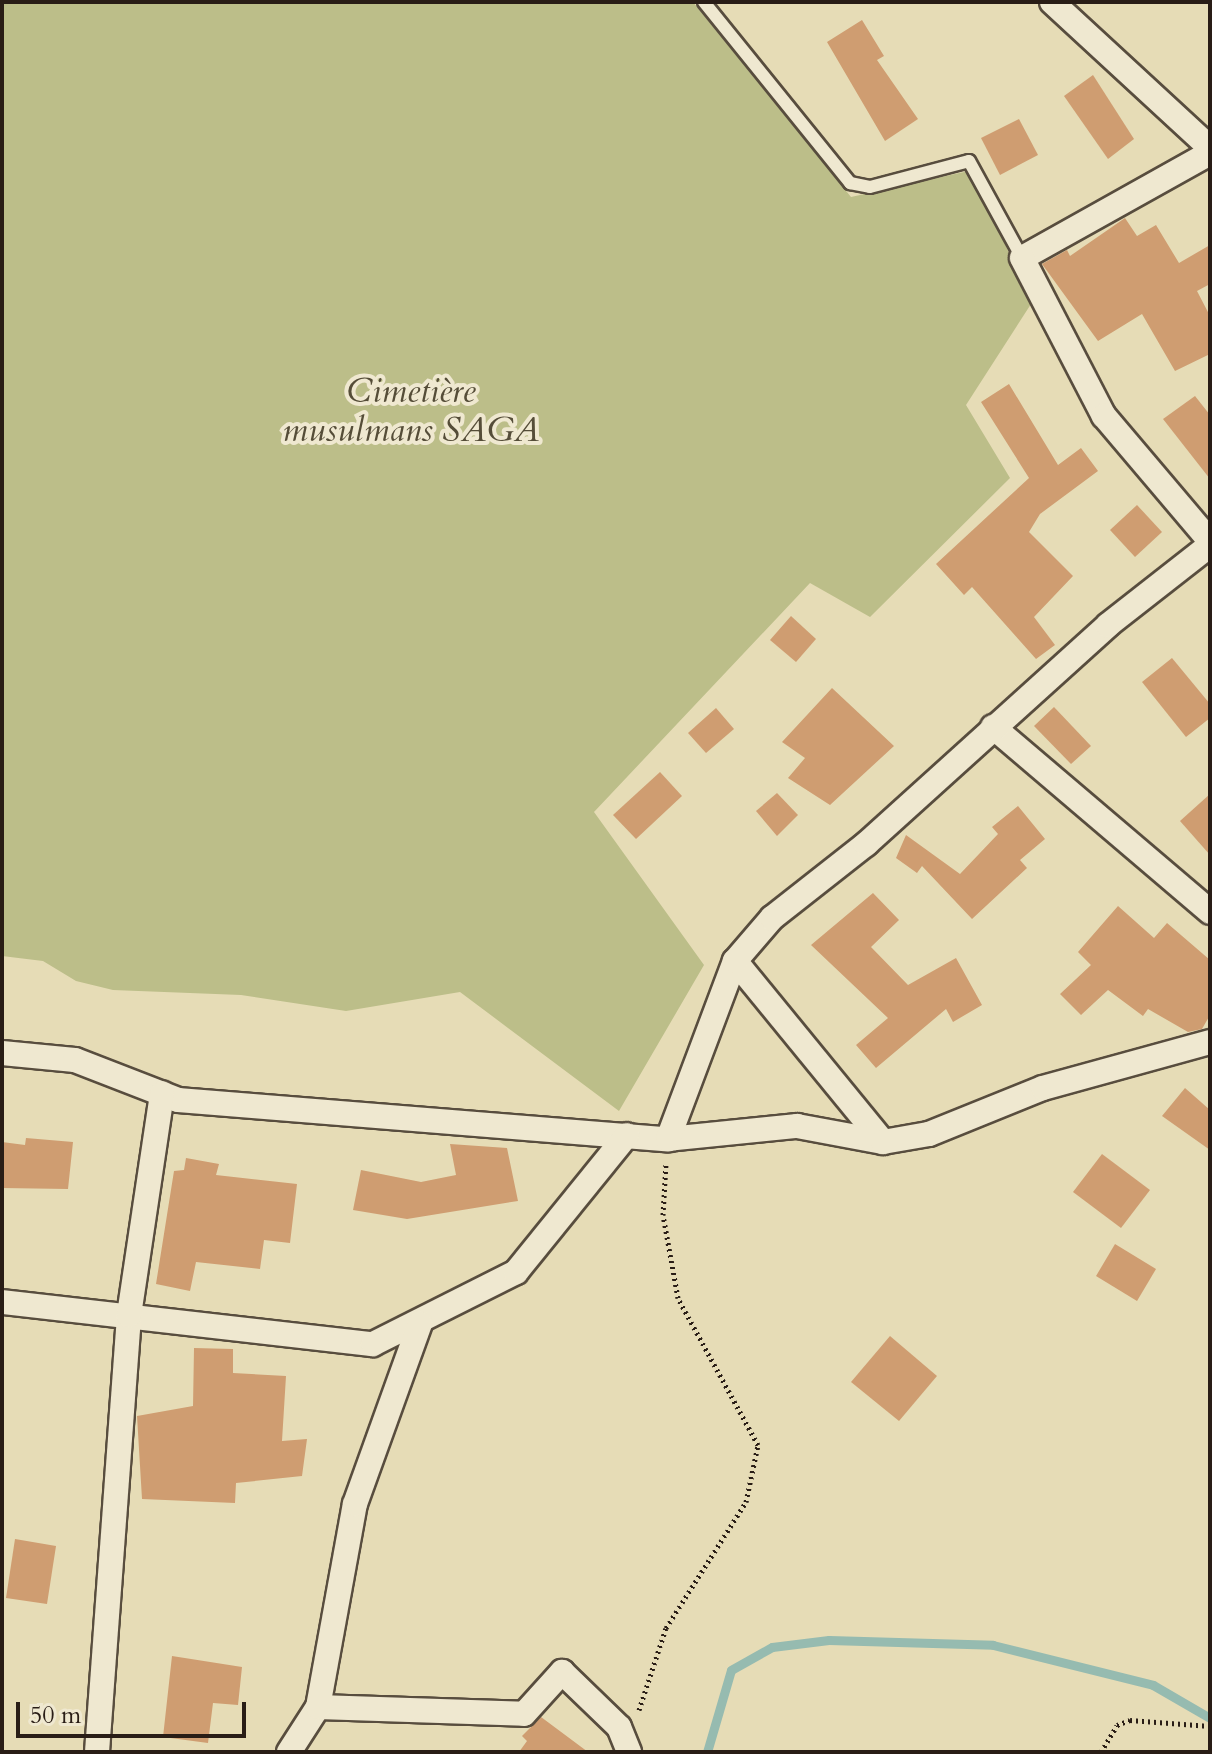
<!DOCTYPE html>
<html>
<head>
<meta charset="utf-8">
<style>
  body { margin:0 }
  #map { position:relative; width:1212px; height:1754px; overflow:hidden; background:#e6dcb6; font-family:Cardo,serif }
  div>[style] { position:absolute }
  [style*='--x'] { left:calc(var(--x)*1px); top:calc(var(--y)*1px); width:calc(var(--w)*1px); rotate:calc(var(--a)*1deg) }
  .green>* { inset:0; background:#bcbe89 }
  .stream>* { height:9px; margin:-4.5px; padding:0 4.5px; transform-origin:4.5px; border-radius:4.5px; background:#96bbb0 }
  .building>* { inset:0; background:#cf9d71 }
  .path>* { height:5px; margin-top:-2.5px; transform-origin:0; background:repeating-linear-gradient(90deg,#291d16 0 2px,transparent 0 6px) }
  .roads { filter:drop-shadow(2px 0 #584d3e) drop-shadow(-2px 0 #584d3e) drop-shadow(0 2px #584d3e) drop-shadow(0 -2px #584d3e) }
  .service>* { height:12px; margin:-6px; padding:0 6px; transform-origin:6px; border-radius:6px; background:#efe8d0 }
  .minor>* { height:24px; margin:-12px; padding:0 12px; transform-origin:12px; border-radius:12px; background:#efe8d0 }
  span { translate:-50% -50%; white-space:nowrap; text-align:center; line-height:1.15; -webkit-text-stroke:8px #efe8d0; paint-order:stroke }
  .park-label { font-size:34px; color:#554d38; font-style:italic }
  .frame { position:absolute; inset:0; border:4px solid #291d16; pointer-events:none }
  .scale { position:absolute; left:16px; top:1702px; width:230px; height:36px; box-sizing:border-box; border:4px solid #291d16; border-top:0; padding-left:10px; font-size:24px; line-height:28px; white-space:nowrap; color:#291d16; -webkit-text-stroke:6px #efe8d0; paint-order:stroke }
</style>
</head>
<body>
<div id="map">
  <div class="green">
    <div style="clip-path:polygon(2px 2px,693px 2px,851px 197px,973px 170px,1031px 304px,966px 405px,1010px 478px,870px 617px,810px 583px,594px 812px,704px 965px,619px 1111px,460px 992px,346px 1011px,241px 995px,113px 990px,76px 981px,43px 961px,2px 956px)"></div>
  </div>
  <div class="stream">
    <div style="--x:707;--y:1752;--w:85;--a:-73.7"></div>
    <div style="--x:731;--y:1670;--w:47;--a:-29.3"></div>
    <div style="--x:772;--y:1647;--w:57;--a:-7"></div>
    <div style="--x:829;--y:1640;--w:164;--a:1.7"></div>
    <div style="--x:993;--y:1645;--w:165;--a:14"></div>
    <div style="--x:1153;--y:1685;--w:66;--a:30.1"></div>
  </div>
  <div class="building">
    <div style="clip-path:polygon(862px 20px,884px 56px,877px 60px,918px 119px,885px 141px,827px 42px)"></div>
    <div style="clip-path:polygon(1093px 75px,1134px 139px,1108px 159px,1064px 96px)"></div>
    <div style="clip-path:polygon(1019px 119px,1038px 155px,1000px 175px,981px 138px)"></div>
    <div style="clip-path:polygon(1125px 218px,1137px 236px,1156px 225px,1179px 263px,1210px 245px,1210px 284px,1197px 291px,1210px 316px,1210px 354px,1175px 371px,1142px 314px,1098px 341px,1042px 264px,1067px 250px,1070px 256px)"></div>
    <div style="clip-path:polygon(1009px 384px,1058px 465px,1081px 448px,1098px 471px,1040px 514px,1029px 532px,1073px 576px,1034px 617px,1055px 645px,1036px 659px,972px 587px,964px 595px,936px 564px,1029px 478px,981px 402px)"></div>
    <div style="clip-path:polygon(1195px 396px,1210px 415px,1210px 479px,1163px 419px)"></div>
    <div style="clip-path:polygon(1137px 505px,1162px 532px,1135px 557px,1110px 530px)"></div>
    <div style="clip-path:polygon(791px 616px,816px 639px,796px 662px,770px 640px)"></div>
    <div style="clip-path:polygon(1172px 658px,1210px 704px,1210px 718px,1186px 737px,1142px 682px)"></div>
    <div style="clip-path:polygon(832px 688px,894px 746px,830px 805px,788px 778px,805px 758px,782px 742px)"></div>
    <div style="clip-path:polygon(1054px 707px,1091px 746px,1071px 764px,1034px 726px)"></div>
    <div style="clip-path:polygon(716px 708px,734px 729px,706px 753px,688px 733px)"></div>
    <div style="clip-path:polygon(660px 772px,682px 796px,636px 839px,613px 815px)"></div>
    <div style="clip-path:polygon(777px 793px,798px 815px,777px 836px,756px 811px)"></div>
    <div style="clip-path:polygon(1210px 794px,1210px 855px,1180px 821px)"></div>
    <div style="clip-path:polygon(1018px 806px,1045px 839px,1020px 860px,1027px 868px,972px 919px,922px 866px,917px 873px,896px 858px,906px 835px,960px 874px,998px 834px,992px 827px)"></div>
    <div style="clip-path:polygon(873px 893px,899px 920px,871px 947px,908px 985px,956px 958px,982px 1005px,953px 1022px,946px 1009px,876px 1068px,856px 1045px,888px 1018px,811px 945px)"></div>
    <div style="clip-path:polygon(1118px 906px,1154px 938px,1167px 923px,1210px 960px,1210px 1015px,1202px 1029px,1188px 1032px,1148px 1009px,1143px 1016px,1108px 990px,1081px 1015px,1060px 994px,1091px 965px,1078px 952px)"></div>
    <div style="clip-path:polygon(1185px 1088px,1210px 1110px,1210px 1150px,1162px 1116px)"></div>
    <div style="clip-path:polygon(26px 1138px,73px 1142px,68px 1189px,2px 1188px,2px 1142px,25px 1145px)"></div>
    <div style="clip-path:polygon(450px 1144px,507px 1148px,518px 1201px,407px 1219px,353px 1210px,361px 1170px,421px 1182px,456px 1175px)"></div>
    <div style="clip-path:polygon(1102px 1154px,1150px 1190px,1121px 1228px,1073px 1192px)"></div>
    <div style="clip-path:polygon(186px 1158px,219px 1164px,216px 1175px,297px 1184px,290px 1243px,264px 1240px,260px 1269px,196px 1262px,190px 1291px,156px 1284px,174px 1171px,184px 1170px)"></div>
    <div style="clip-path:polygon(1115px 1244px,1156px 1269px,1137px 1301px,1096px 1276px)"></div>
    <div style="clip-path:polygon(890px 1336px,937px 1376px,899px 1421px,851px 1382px)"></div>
    <div style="clip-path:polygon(194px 1348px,233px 1349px,233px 1373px,286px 1376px,282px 1441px,307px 1439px,302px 1476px,236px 1483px,235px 1503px,142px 1499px,137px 1416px,193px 1406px)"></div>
    <div style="clip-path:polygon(15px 1539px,56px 1546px,47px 1604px,6px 1598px)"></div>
    <div style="clip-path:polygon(172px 1656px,242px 1667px,238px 1705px,213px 1703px,208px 1743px,163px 1737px)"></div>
    <div style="clip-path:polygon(541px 1717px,588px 1752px,519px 1752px,527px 1741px,522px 1736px)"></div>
  </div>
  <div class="path">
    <div style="--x:639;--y:1710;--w:86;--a:-71.8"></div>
    <div style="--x:666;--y:1628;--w:149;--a:-57.6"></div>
    <div style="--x:746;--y:1502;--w:58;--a:-78.1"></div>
    <div style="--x:758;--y:1445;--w:167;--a:-118.6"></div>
    <div style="--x:678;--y:1298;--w:84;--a:-100.2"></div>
    <div style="--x:663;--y:1215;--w:52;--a:-86.7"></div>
    <div style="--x:1101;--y:1752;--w:31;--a:-59"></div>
    <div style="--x:1117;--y:1725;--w:14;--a:-21"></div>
    <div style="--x:1130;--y:1720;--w:80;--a:4.3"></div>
  </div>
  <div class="roads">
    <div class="service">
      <div style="--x:704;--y:2;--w:233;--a:51.1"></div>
      <div style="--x:850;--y:183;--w:20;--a:11"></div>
      <div style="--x:870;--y:187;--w:102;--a:-14.7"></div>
      <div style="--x:969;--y:161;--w:111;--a:61.3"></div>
    </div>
    <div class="minor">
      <div style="--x:1052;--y:2;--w:215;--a:42.7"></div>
      <div style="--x:1210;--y:153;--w:215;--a:150.8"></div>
      <div style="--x:1022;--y:258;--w:178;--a:62.6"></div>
      <div style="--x:1104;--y:416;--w:164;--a:49.7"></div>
      <div style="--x:993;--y:727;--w:285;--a:40.4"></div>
      <div style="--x:735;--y:961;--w:234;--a:50.7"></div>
      <div style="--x:2;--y:1053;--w:73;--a:5.5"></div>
      <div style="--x:75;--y:1060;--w:110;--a:21.2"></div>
      <div style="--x:178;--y:1100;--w:492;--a:4.6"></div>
      <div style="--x:668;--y:1139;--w:130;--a:-5.8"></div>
      <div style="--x:797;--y:1126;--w:87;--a:10.5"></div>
      <div style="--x:883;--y:1142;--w:47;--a:-9.9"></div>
      <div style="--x:929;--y:1134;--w:123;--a:-22"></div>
      <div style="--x:1043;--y:1088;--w:173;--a:-15.4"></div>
      <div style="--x:668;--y:1139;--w:190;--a:-69.4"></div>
      <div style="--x:735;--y:961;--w:57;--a:-49.3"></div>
      <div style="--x:772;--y:918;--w:120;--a:-38.2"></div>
      <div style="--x:866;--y:844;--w:326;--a:-42.1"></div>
      <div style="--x:1108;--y:625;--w:130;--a:-38.1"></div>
      <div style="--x:2;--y:1302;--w:373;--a:6.5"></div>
      <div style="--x:373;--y:1344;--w:160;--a:-26.7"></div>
      <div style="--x:516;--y:1272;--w:176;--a:-51"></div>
      <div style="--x:318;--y:1707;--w:206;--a:1.9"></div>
      <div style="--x:524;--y:1714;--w:57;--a:-47.9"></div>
      <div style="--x:562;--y:1672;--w:79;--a:44"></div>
      <div style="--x:619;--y:1727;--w:27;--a:68"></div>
      <div style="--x:97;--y:1752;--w:438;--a:-85.8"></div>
      <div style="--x:129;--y:1315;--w:224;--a:-81.5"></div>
      <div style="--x:289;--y:1752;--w:54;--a:-57.2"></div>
      <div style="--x:318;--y:1707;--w:206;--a:-79.7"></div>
      <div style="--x:355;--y:1504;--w:192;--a:-70.2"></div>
    </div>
  </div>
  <div class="park-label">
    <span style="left:411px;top:411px">Cimetière<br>musulmans SAGA</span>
  </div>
  <div class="frame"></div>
  <div class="scale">50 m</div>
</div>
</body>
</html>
